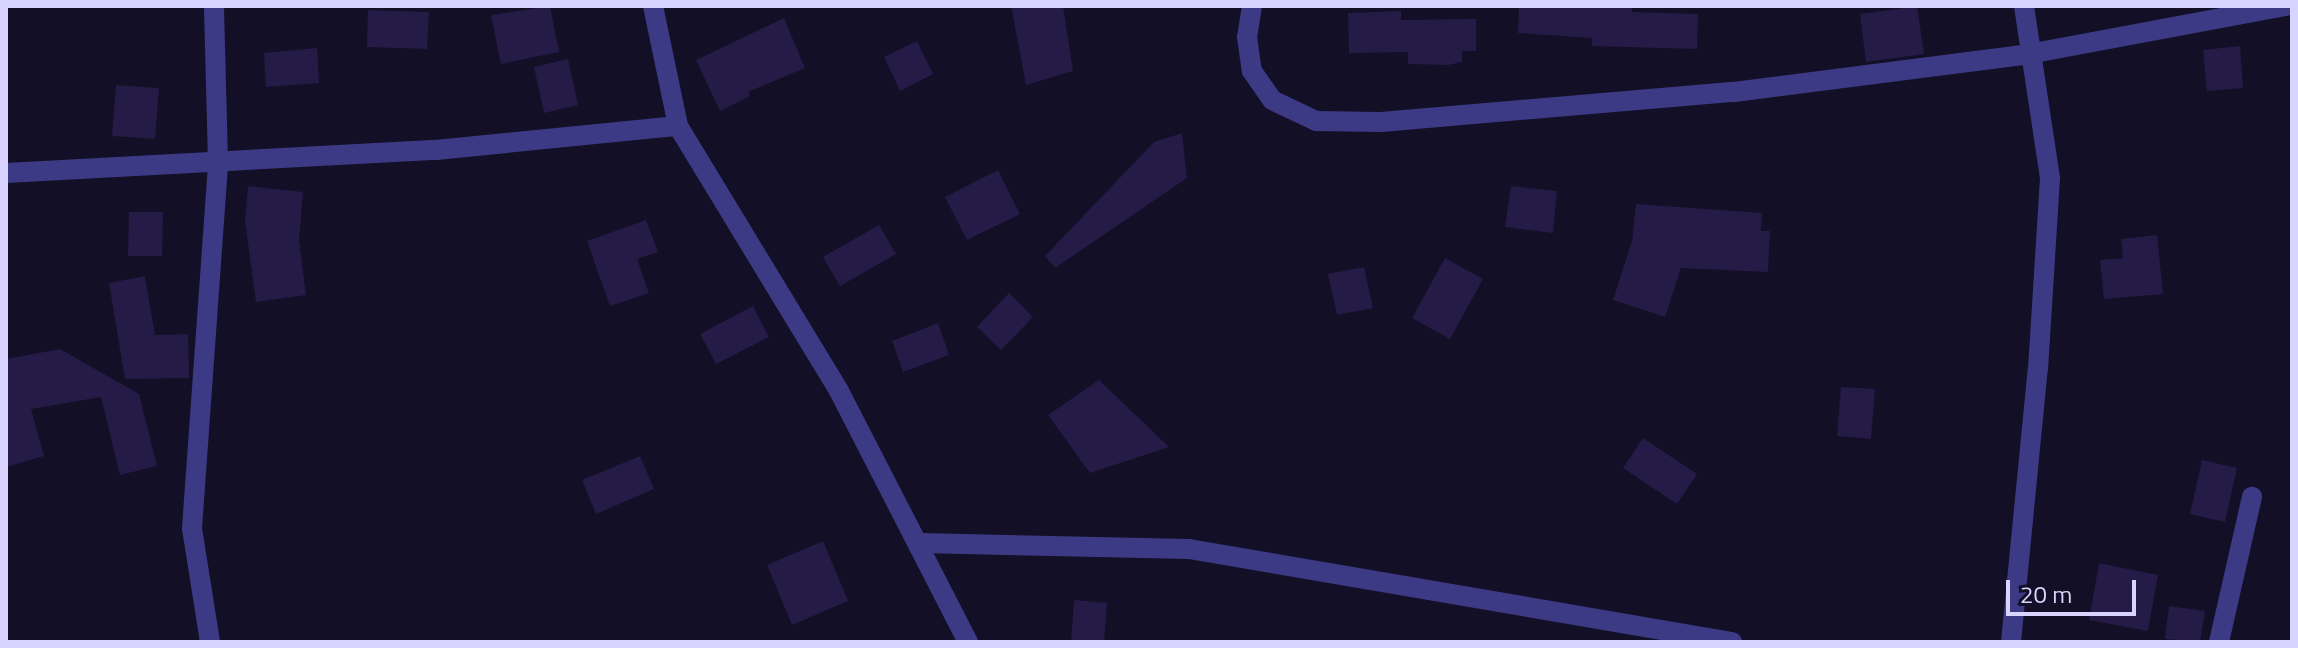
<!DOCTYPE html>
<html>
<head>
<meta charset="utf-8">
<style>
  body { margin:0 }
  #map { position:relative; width:2298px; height:648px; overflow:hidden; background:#130f26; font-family:"Titillium Web",sans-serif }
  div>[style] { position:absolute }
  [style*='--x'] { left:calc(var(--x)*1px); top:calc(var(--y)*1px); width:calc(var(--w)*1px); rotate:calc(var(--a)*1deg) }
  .building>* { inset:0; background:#241b47 }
  .minor>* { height:20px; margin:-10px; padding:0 10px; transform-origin:10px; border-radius:10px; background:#3d3a85 }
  span { translate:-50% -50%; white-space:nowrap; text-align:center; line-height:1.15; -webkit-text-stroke:6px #130f26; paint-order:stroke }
  .frame { position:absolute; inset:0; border:8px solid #d9d4ff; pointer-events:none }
  .scale { position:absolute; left:2006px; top:580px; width:130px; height:36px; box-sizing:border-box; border:4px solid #d9d4ff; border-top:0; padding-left:10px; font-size:24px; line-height:28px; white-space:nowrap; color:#d9d4ff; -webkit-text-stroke:6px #130f26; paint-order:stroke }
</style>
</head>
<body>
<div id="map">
  <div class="building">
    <div style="clip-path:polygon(550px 6px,559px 52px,501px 64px,491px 15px)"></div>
    <div style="clip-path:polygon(1011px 6px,1063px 6px,1073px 71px,1026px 85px)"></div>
    <div style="clip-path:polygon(1519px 6px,1632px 6px,1632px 12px,1698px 14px,1697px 49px,1592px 46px,1592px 38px,1518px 33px)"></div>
    <div style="clip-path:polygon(1917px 6px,1924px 54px,1866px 62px,1860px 14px)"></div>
    <div style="clip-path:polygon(368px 10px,429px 12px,427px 49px,367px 47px)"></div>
    <div style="clip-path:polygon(1401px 11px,1401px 20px,1476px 19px,1476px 51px,1462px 51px,1462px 62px,1448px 65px,1408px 64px,1408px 52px,1349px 53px,1348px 13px)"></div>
    <div style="clip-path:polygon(784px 18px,805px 68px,748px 92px,750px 96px,720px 111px,696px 60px)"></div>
    <div style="clip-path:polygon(917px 41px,933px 74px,900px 91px,884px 57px)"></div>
    <div style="clip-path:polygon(2240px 46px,2243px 88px,2207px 91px,2203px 50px)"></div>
    <div style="clip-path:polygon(317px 48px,319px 83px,266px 87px,264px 53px)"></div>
    <div style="clip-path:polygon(568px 59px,578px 105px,544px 113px,534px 67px)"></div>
    <div style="clip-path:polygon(116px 85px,159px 88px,155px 139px,112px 136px)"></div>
    <div style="clip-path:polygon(1182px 133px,1187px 178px,1055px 268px,1045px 256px,1154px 142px)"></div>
    <div style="clip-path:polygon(998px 170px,1020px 214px,967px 240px,945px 197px)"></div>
    <div style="clip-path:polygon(248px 186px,303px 192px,299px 240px,306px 295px,256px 302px,245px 221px)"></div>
    <div style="clip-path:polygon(1511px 186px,1557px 191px,1553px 233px,1505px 227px)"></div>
    <div style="clip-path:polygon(1636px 204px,1762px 213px,1761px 231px,1770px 231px,1768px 272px,1681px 268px,1665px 317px,1613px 300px,1632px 241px)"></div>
    <div style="clip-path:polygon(129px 212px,163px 212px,162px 256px,128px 256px)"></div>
    <div style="clip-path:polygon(646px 220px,658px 252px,637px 259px,649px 293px,610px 306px,587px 241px)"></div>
    <div style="clip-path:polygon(879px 225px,896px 254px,840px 286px,823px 257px)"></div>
    <div style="clip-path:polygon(2157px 235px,2163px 294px,2104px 299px,2100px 260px,2123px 258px,2121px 239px)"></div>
    <div style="clip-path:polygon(1445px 258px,1483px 279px,1450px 339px,1412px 318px)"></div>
    <div style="clip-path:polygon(1364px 267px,1373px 308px,1337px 315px,1328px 274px)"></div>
    <div style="clip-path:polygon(145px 276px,155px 335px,188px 334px,189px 378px,125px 379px,109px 283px)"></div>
    <div style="clip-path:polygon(1009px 293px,1033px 317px,1001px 350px,977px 327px)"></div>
    <div style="clip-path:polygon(753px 306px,769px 337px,716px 364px,700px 334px)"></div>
    <div style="clip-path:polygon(938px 323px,949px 355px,903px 372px,892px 341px)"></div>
    <div style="clip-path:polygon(60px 349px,139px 394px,157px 466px,120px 475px,101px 397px,31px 409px,44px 456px,6px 467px,6px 359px)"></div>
    <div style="clip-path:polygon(1099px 380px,1169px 447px,1090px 473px,1048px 415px)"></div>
    <div style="clip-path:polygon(1841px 387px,1875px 389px,1871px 439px,1837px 436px)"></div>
    <div style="clip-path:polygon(1643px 438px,1697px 474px,1677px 504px,1623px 468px)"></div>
    <div style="clip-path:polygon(640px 456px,654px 489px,596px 514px,582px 480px)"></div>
    <div style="clip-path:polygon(2202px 460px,2237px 468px,2225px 522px,2190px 514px)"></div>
    <div style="clip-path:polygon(823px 541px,848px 601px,792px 625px,767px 565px)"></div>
    <div style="clip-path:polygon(2099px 563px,2158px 575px,2148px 631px,2089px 620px)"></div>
    <div style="clip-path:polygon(1074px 600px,1107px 603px,1104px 642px,1071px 642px)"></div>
    <div style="clip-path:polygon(2169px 606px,2205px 611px,2200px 642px,2165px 639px)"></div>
  </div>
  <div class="minor">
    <div style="--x:653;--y:6;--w:123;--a:78.2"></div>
    <div style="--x:678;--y:126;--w:310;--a:58.7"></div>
    <div style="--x:839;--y:391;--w:282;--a:62.8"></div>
    <div style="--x:1252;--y:6;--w:31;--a:99"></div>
    <div style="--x:1247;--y:37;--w:34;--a:82"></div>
    <div style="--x:1252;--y:71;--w:35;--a:55"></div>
    <div style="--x:1272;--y:100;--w:49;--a:25.5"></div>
    <div style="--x:1316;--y:121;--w:65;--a:0.9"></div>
    <div style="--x:1381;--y:122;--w:354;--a:-4.9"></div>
    <div style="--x:1734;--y:92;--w:297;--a:-7.3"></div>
    <div style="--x:2029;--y:54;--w:261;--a:-10.6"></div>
    <div style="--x:6;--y:173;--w:431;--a:-3.1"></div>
    <div style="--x:436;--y:150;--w:243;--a:-5.7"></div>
    <div style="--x:920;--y:543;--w:269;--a:1.3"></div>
    <div style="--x:1189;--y:549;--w:551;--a:9.72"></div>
    <div style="--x:210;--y:642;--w:115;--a:-99"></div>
    <div style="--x:192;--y:528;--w:368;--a:-85.9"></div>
    <div style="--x:218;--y:161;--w:155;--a:-91.5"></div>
    <div style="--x:2011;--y:642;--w:274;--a:-84.4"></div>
    <div style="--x:2038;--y:369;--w:191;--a:-86.4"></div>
    <div style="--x:2050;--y:178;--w:174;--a:-98.6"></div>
    <div style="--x:2219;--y:642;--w:149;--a:-77.2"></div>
  </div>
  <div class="frame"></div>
  <div class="scale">20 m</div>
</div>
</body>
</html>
